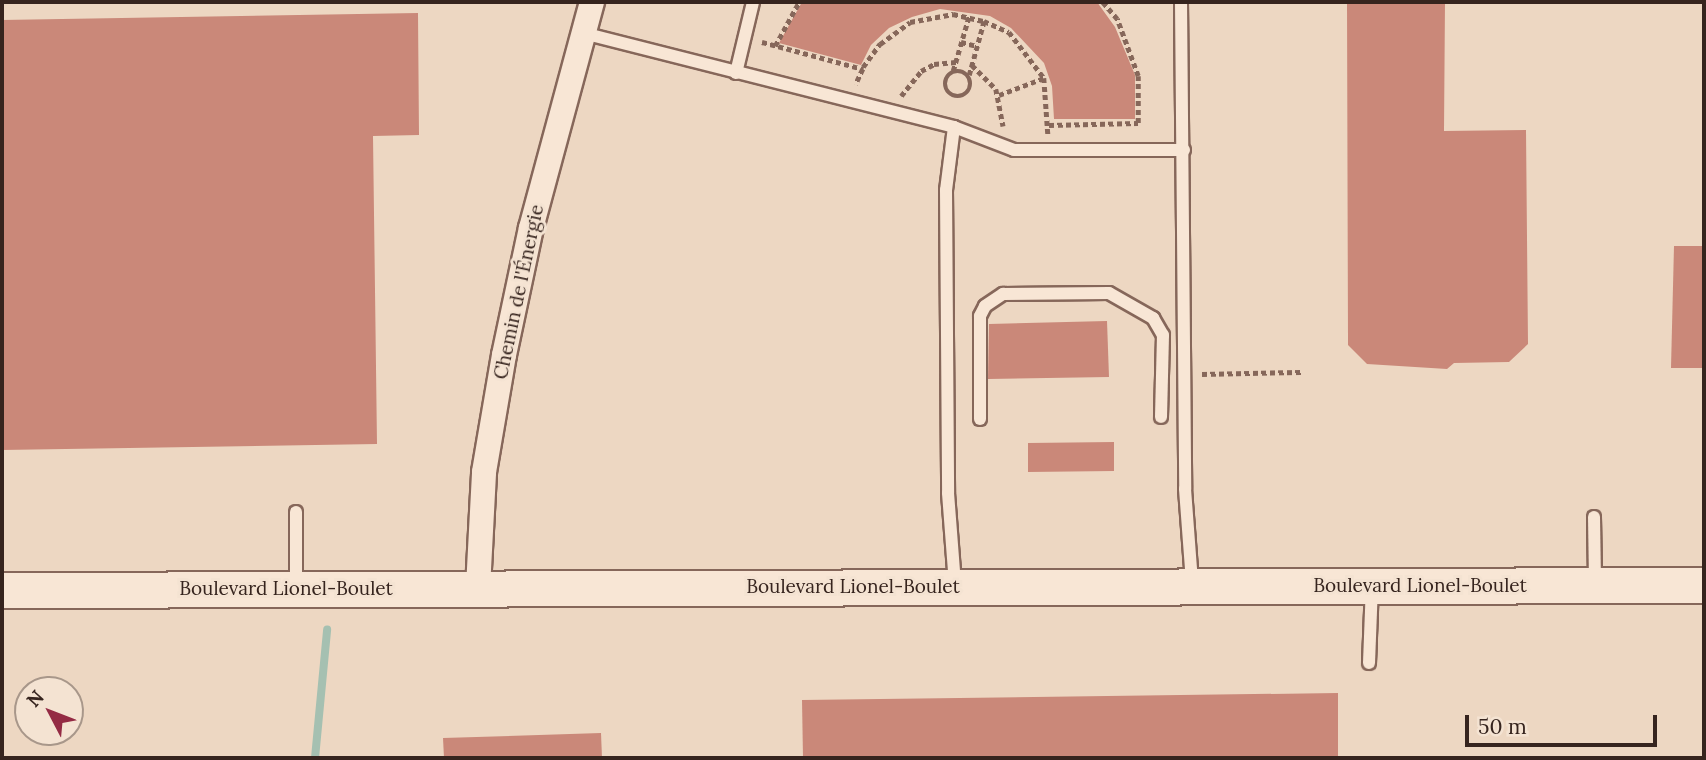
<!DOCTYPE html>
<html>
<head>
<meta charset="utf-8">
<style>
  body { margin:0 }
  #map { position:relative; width:1706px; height:760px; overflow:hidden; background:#edd7c2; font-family:Lora,serif }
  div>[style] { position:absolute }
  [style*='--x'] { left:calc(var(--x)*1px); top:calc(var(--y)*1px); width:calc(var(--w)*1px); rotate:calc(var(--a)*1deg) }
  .stream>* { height:8px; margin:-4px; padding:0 4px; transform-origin:4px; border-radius:4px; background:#a5c0b1 }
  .building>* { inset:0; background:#ca8879 }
  .path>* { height:4.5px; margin-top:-2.25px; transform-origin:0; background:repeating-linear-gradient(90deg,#86675a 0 5px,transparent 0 8.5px) }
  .path>.ring { margin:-2.25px; padding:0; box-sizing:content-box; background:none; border:4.5px solid #86675a; border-radius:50% }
  .roads { filter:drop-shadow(2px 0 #86675a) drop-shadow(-2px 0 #86675a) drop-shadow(0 2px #86675a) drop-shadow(0 -2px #86675a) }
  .service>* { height:12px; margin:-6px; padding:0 6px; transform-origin:6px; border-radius:6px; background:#f8e6d5 }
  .minor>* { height:24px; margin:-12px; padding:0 12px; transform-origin:12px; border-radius:12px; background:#f8e6d5 }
  .secondary>* { height:35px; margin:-17.5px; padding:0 17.5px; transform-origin:17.5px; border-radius:17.5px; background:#f8e6d5 }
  span { translate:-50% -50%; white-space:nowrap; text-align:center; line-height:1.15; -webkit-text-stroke:6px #f4e3d2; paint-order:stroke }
  .street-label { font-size:19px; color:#36241e }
  .frame { position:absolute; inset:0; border:4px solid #36241e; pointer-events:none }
  .north { position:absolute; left:14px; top:676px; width:70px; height:70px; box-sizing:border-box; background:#f4e3d2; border:2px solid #a8978a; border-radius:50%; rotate:312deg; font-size:19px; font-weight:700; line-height:28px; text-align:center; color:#36241e }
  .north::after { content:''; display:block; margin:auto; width:24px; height:32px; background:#942b44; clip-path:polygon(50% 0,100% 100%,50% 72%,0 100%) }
  .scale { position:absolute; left:1465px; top:715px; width:192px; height:32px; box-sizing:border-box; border:4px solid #36241e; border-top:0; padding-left:9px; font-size:21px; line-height:24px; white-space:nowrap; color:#36241e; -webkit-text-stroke:5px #f4e3d2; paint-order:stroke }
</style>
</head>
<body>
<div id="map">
  <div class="stream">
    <div style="--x:315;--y:758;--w:129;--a:-84.6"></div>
  </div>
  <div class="building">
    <div style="clip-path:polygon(802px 2px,1097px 2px,1115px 27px,1135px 75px,1135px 119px,1054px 119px,1052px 86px,1044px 63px,1011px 28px,990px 16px,940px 9px,912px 17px,889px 28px,871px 45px,861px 65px,779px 43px)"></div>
    <div style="clip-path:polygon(1347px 2px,1445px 2px,1444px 131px,1526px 130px,1528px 344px,1509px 362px,1454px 363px,1447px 369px,1367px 364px,1348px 345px)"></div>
    <div style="clip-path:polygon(418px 13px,419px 135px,373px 136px,377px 444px,2px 450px,2px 20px)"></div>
    <div style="clip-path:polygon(1674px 246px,1704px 246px,1704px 368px,1671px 368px)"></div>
    <div style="clip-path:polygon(1107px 321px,1109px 377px,988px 379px,989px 324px)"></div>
    <div style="clip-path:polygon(1114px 442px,1114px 471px,1028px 472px,1028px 443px)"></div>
    <div style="clip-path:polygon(1338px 693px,1338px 758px,803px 758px,802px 700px)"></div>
    <div style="clip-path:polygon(601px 733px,602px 758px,444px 758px,443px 738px)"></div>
  </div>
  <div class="path">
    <div style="--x:762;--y:42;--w:105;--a:15"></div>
    <div style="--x:863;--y:69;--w:17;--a:115"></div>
    <div style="--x:961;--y:42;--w:16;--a:14"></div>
    <div style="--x:775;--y:46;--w:50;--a:-61.4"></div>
    <div style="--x:972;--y:65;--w:34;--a:45"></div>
    <div style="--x:996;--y:89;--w:38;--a:79"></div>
    <div style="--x:863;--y:67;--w:29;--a:-54"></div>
    <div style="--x:880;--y:44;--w:37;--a:-36"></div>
    <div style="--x:910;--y:22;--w:44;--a:-10.5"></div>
    <div style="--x:953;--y:14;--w:32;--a:13"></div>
    <div style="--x:984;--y:21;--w:27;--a:24"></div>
    <div style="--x:1009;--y:32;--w:58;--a:52.7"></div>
    <div style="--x:1044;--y:78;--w:56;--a:85.9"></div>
    <div class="ring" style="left:945px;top:71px;width:21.5px;height:21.5px"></div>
    <div style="--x:953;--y:71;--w:57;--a:-73.8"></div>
    <div style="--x:969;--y:75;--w:56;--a:-74.5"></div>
    <div style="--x:999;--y:95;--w:48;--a:-20.7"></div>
    <div style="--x:901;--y:96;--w:32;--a:-51"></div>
    <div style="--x:921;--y:71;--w:15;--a:-28"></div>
    <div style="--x:934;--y:64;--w:22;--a:-5"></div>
    <div style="--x:1049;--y:125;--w:89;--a:-1.3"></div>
    <div style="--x:1138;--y:123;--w:47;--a:-90"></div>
    <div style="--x:1138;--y:76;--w:61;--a:-110.2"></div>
    <div style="--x:1117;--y:19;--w:23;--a:-131"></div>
    <div style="--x:1202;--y:374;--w:99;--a:-1.2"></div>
  </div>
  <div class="roads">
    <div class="service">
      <div style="--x:1181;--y:2;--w:487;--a:89.5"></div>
      <div style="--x:1185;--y:489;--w:94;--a:85.7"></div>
      <div style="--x:583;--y:33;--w:383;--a:14.2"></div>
      <div style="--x:954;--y:127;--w:64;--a:21"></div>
      <div style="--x:1014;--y:150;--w:170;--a:0"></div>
      <div style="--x:736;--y:73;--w:73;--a:-76.5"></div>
      <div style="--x:954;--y:127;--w:64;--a:97.2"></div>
      <div style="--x:946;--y:190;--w:303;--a:89.6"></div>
      <div style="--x:948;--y:493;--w:91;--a:85.6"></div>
      <div style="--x:980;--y:419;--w:103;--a:-90"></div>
      <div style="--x:980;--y:316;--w:11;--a:-63"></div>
      <div style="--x:985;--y:306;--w:22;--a:-34"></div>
      <div style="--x:1003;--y:294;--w:106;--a:-0.5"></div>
      <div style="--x:1109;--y:293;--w:51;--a:29.6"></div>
      <div style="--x:1153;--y:318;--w:20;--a:60"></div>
      <div style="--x:1163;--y:335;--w:82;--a:91.4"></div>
      <div style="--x:296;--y:512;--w:76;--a:90"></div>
      <div style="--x:1594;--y:517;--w:65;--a:89.1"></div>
      <div style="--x:1369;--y:663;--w:77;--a:-87.8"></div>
    </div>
    <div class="minor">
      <div style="--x:478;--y:588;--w:116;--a:-87"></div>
      <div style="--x:484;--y:472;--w:119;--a:-80.3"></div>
      <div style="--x:504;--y:355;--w:130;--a:-78"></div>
      <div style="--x:531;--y:228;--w:234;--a:-74.9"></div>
    </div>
    <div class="secondary">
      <div style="--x:2;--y:590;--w:1702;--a:-0.17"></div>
    </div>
  </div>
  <div class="street-label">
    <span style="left:519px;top:292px;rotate:-78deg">Chemin de l'Énergie</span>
    <span style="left:1420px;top:586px">Boulevard Lionel-Boulet</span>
    <span style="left:853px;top:587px">Boulevard Lionel-Boulet</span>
    <span style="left:286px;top:589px">Boulevard Lionel-Boulet</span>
  </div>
  <div class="frame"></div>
  <div class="north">N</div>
  <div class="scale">50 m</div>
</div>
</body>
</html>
